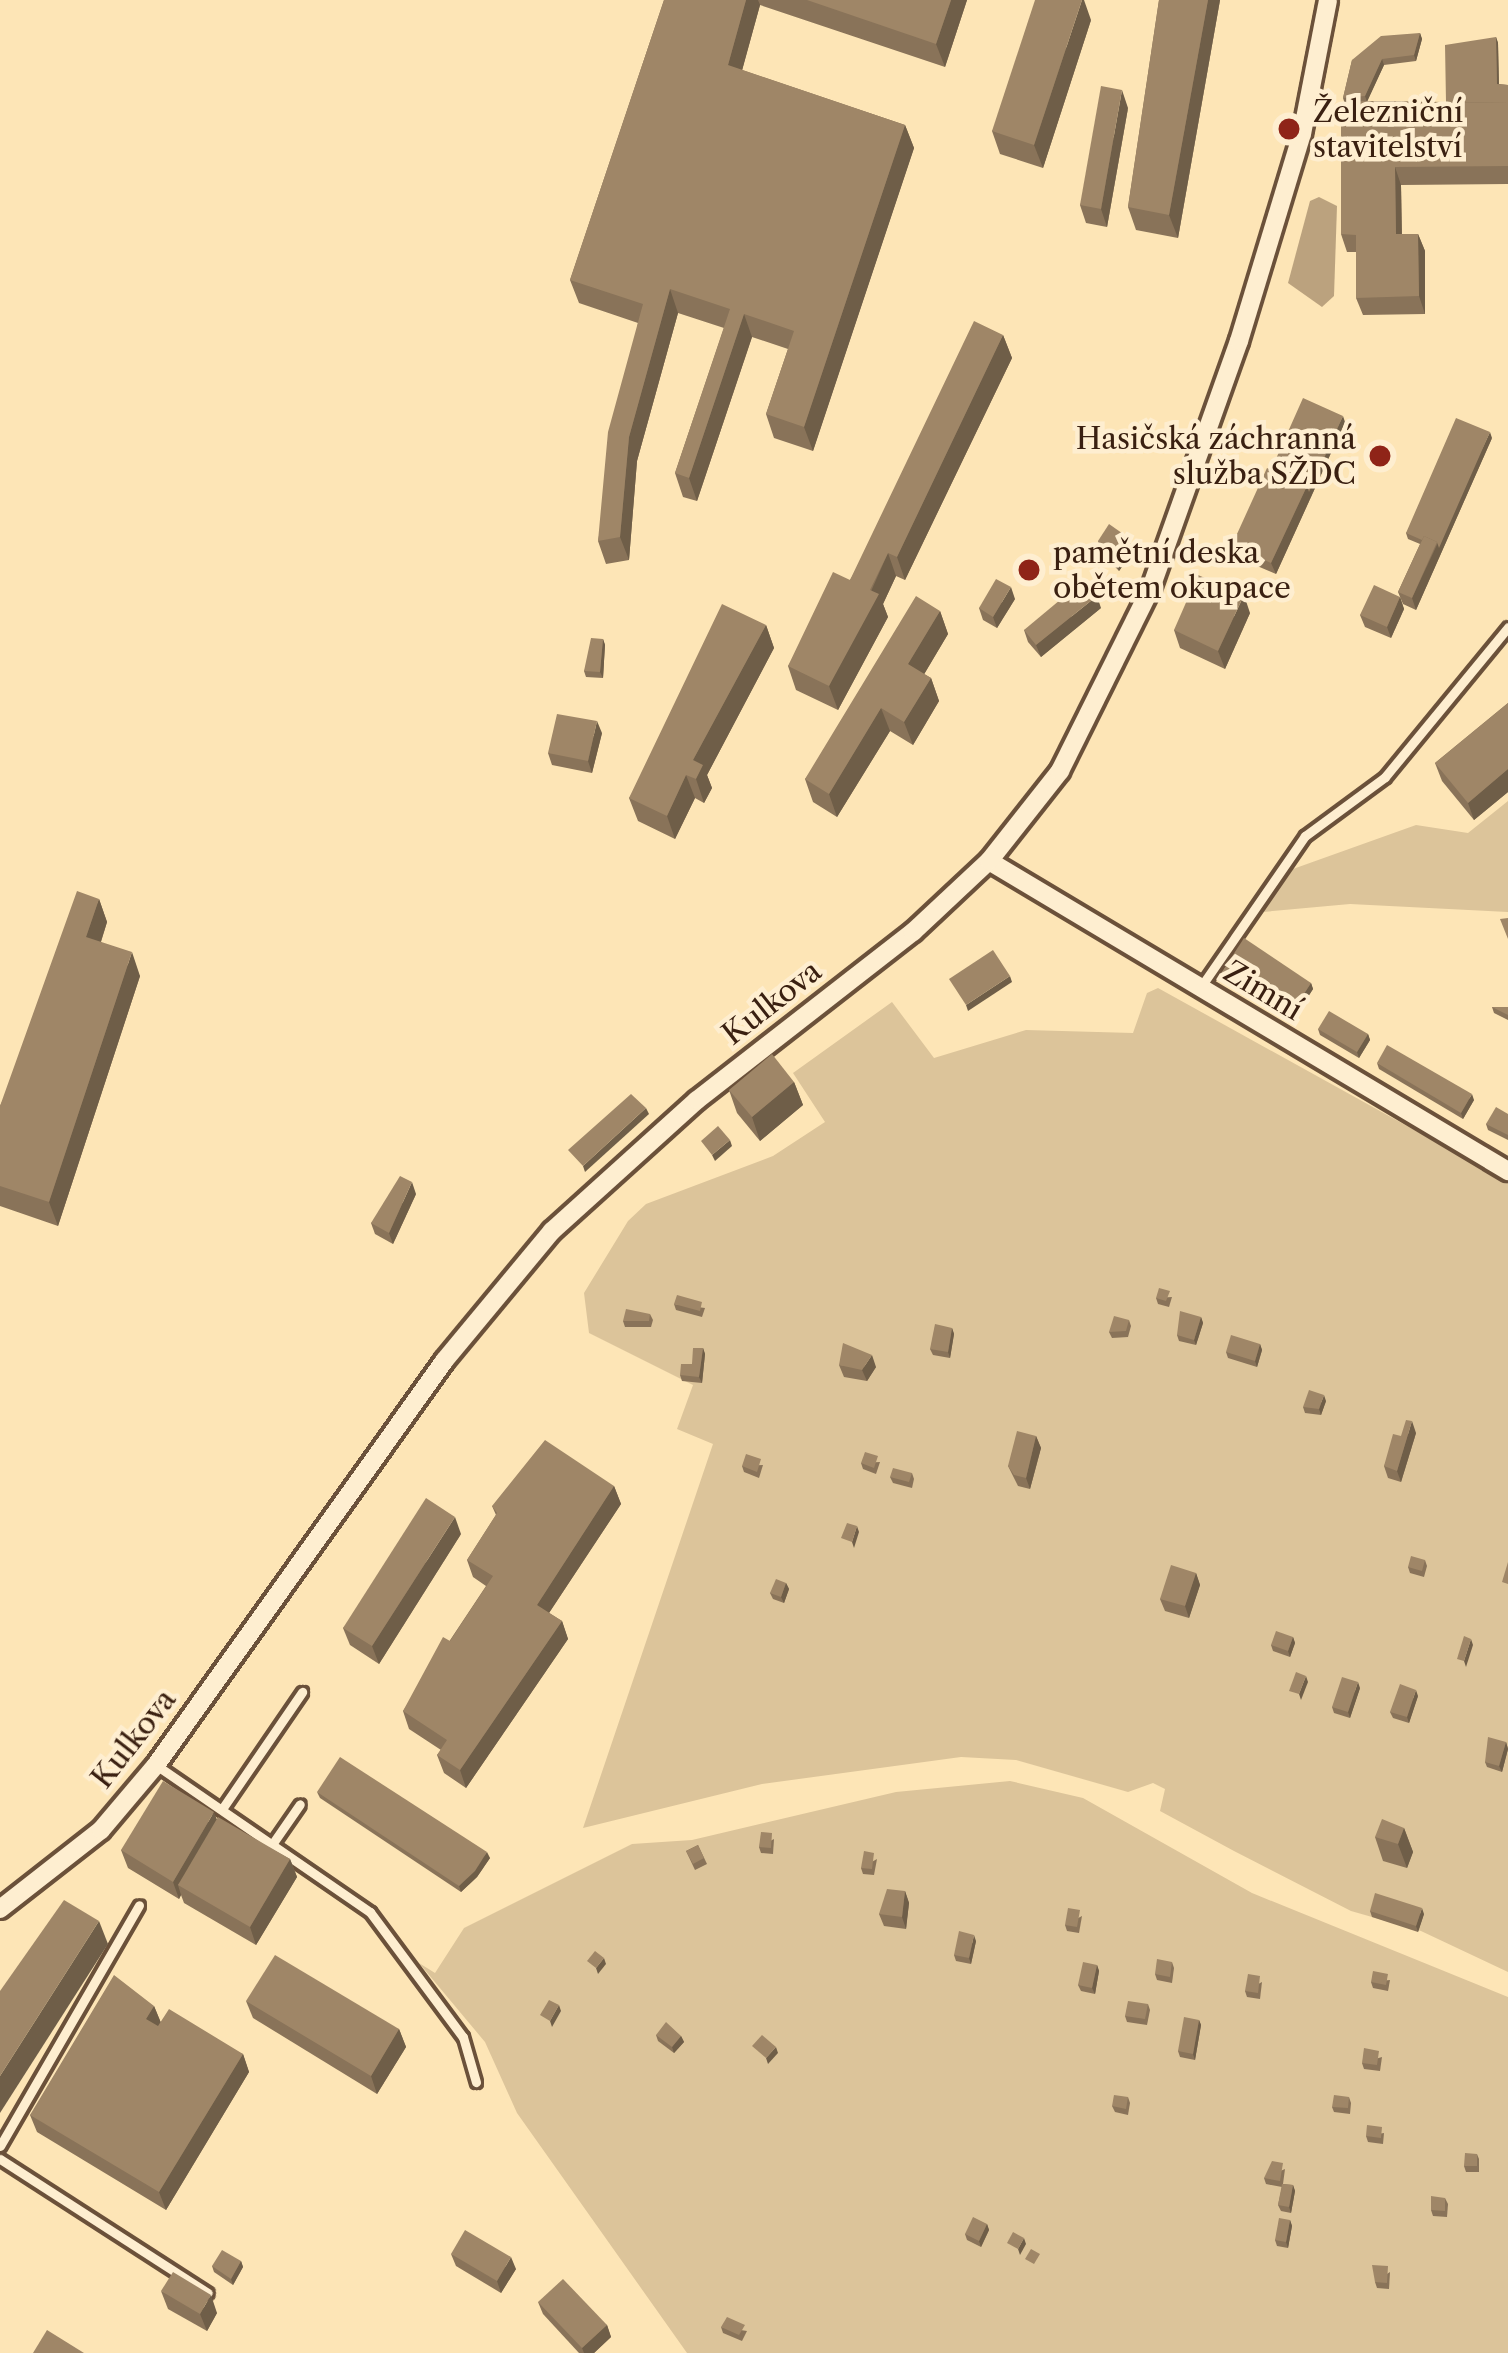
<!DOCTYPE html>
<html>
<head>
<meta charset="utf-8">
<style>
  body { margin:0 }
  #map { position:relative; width:1508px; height:2353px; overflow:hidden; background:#fde5b6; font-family:"Libre Caslon Text",serif }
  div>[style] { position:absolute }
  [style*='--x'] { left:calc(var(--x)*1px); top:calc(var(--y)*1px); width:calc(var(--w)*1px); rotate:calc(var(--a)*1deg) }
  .green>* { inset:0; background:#dcc49a }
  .water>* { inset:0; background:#bba27e }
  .roads { filter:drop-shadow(3px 0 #6b513a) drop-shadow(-3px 0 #6b513a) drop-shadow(0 3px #6b513a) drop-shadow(0 -3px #6b513a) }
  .service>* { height:9px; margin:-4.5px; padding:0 4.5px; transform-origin:4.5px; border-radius:4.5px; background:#feeed0 }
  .minor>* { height:18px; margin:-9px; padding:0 9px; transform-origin:9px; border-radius:9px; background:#feeed0 }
  .wall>* { inset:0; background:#897359 }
  .shaded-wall>* { inset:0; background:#6f5e48 }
  .building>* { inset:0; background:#9f8667 }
  .dots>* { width:33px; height:33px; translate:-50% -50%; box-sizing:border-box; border:6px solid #feeed0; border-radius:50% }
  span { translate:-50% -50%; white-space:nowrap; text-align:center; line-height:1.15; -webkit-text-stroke:9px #feeed0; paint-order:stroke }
  .poi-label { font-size:30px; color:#3a2011 }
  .left { translate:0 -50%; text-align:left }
  .right { translate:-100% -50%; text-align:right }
  .street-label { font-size:30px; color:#3a2011 }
</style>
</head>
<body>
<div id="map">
  <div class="green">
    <div style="clip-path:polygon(1508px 801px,1508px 912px,1350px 904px,1263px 912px,1293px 869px,1416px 825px,1468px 833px)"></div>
    <div style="clip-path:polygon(1158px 988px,1508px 1182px,1508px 1972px,1421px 1931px,1351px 1911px,1234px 1851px,1160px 1811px,1165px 1789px,1153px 1783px,1128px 1792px,1016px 1760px,961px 1757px,762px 1784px,583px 1828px,713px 1444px,677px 1429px,693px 1385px,589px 1333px,584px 1293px,628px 1221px,646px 1204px,773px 1156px,825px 1122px,793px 1073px,892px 1002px,934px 1058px,1026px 1030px,1133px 1033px,1147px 993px)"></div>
    <div style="clip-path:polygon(1010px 1781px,1083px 1798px,1252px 1893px,1508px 1997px,1508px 2353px,687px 2353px,517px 2113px,485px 2042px,419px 1963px,435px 1973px,464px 1928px,632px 1844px,692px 1840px,896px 1792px)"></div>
  </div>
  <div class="water">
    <div style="clip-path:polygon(1319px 197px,1337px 206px,1334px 296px,1322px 307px,1288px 283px,1310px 201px)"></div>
  </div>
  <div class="roads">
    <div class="service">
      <div style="--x:1200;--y:988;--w:185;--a:-55.4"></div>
      <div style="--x:1305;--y:836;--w:99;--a:-36.4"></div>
      <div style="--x:1385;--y:777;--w:194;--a:-50.6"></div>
      <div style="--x:156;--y:1765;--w:260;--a:34.5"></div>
      <div style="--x:370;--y:1912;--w:156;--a:53.4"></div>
      <div style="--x:463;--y:2037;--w:47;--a:73.9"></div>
      <div style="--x:222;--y:1809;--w:142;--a:-55.6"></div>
      <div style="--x:273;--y:1843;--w:47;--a:-55.3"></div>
      <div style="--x:0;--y:2146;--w:278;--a:-60"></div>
      <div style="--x:0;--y:2159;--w:247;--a:32.8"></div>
    </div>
    <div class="minor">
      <div style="--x:989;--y:861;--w:605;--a:30.85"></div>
      <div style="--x:0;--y:1909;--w:128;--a:-38"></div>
      <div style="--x:101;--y:1830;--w:85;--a:-49.8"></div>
      <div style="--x:156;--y:1765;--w:496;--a:-54.5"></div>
      <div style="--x:444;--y:1361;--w:169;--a:-50.3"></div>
      <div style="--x:552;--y:1231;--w:195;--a:-42.1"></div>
      <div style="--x:697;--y:1100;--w:274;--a:-37.9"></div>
      <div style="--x:913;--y:932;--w:104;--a:-43.1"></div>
      <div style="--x:989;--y:861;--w:115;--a:-51.7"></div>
      <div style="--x:1060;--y:771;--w:204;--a:-63.6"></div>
      <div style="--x:1151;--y:588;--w:262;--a:-70.4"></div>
      <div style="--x:1239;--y:341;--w:216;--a:-73.1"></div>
      <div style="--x:1302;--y:134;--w:136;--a:-79"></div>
    </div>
  </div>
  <div class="wall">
    <div style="clip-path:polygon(664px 0,967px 0,945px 67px,760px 5px,742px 70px,905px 125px,914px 148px,813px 451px,774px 438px,766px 414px,788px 349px,752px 337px,697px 501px,683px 497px,675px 473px,724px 328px,678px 313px,637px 461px,629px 560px,606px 564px,598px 541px,638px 323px,579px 303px,570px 280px)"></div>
    <div style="clip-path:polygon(1159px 0,1220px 0,1178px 238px,1136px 230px,1128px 207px)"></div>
    <div style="clip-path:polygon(1091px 20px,1043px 168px,1000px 154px,992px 131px)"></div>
    <div style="clip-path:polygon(1420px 33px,1422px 39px,1416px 61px,1384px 65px,1367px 101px,1446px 102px,1496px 37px,1498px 43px,1499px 84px,1508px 85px,1508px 184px,1401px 185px,1402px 234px,1418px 234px,1425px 251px,1425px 314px,1363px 315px,1356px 298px,1356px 252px,1347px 252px,1341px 234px,1354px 103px,1345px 104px,1343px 98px,1352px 60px)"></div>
    <div style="clip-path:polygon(1128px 108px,1107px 227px,1086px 223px,1080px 205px)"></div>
    <div style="clip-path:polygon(1003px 335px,1012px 358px,905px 580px,896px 576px,883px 604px,888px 617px,838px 710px,796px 690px,788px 666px,850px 580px)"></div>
    <div style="clip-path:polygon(1345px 422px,1276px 574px,1236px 557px,1232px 545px,1271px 470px)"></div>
    <div style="clip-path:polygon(1492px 438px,1416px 610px,1403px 604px,1398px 592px,1420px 544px,1408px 539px,1406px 533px)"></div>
    <div style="clip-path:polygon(1098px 541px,1134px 550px,1119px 571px,1102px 553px)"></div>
    <div style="clip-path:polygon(1400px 597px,1404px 609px,1391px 638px,1365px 627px,1360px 615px)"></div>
    <div style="clip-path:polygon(1015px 599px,997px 628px,983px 620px,979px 608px)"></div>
    <div style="clip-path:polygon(1101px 608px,1041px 657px,1028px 642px,1024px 630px)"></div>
    <div style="clip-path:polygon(940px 611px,948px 634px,924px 674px,931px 678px,939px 701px,913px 745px,890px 731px,837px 817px,813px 802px,805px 779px)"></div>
    <div style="clip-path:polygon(1250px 613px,1225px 669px,1180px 648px,1174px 630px)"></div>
    <div style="clip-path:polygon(766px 625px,774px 648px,707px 775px,712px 788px,704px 803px,695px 798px,675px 839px,638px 821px,629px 798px)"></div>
    <div style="clip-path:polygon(603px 639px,605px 645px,603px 678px,586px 677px,584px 671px)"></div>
    <div style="clip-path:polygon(1508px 703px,1508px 792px,1474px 820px,1442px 781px,1435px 763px)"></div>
    <div style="clip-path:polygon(602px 733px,592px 773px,552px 765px,548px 753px)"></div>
    <div style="clip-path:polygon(99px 899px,107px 922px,101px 942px,140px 976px,58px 1226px,0 1206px,0 1106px)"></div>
    <div style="clip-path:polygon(1222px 972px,1311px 983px,1313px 989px,1291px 1023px,1224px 978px)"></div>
    <div style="clip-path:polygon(1492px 1007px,1508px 1007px,1508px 1020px,1494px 1013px)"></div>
    <div style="clip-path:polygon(1318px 1029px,1368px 1034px,1370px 1040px,1359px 1058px,1320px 1035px)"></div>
    <div style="clip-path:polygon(1377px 1063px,1474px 1100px,1463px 1119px,1379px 1069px)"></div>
    <div style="clip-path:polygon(794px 1082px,803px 1105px,760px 1141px,737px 1113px,729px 1090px)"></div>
    <div style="clip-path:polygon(1508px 1114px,1508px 1140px,1488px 1130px,1486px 1124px)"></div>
    <div style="clip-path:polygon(416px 1194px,393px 1244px,375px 1234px,371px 1223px)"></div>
    <div style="clip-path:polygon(1172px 1297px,1169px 1307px,1158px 1304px,1156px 1298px)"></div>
    <div style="clip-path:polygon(674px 1304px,705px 1308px,702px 1317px,676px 1310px)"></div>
    <div style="clip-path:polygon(650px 1314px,653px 1320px,651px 1327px,625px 1327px,623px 1321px)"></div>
    <div style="clip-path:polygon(1201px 1317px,1203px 1323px,1196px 1345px,1179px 1341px,1177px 1335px)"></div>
    <div style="clip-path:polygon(1129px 1320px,1131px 1326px,1128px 1337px,1112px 1338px,1109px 1332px)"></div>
    <div style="clip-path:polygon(952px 1328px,954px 1334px,950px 1358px,933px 1355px,930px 1349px)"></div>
    <div style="clip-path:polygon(1260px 1344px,1262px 1350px,1257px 1367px,1228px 1358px,1226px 1352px)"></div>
    <div style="clip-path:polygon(703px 1348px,705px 1354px,702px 1383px,682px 1381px,680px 1375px,692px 1364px)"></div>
    <div style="clip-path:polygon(839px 1365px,876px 1367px,867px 1381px,844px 1377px)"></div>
    <div style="clip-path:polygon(1326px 1401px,1321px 1415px,1305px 1413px,1303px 1407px)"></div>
    <div style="clip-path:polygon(1416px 1433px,1401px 1482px,1388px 1478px,1384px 1466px,1401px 1436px)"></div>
    <div style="clip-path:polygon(1036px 1436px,1041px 1448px,1030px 1489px,1018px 1486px,1008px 1466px)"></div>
    <div style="clip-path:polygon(880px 1462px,876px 1474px,863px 1469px,861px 1463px)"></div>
    <div style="clip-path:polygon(763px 1465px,759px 1478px,744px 1472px,742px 1466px)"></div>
    <div style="clip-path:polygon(912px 1473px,914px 1479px,912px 1488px,893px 1483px,890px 1477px)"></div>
    <div style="clip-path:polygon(614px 1486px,621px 1504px,549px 1613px,562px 1621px,568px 1639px,466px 1788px,444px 1773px,437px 1755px,441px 1750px,409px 1729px,403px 1711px,486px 1586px,473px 1577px,467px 1560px,496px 1515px,492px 1506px)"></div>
    <div style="clip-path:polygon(461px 1534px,379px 1664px,350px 1645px,343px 1628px)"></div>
    <div style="clip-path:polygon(1425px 1560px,1427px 1566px,1424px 1577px,1410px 1573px,1408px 1567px)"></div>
    <div style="clip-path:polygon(1196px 1573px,1200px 1585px,1189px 1618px,1165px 1611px,1160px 1599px)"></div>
    <div style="clip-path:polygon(786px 1583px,789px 1589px,784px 1603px,773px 1599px,770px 1593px)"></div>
    <div style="clip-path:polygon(1293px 1637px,1295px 1643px,1290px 1657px,1273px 1651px,1271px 1645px)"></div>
    <div style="clip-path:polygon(1360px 1688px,1350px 1718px,1334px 1713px,1332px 1707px)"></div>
    <div style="clip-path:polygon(1418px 1696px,1409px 1723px,1393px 1718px,1390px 1712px)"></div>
    <div style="clip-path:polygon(1506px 1742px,1508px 1749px,1502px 1772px,1487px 1767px,1485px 1762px)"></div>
    <div style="clip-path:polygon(317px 1792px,490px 1858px,477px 1877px,461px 1892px,320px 1798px)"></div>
    <div style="clip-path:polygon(217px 1819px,290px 1859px,297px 1877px,256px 1945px,184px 1903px,181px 1895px,179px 1899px,128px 1868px,121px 1850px)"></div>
    <div style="clip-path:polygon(1404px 1828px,1413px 1852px,1407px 1868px,1383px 1861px,1375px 1837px)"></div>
    <div style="clip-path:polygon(774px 1839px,773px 1854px,761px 1853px,759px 1847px)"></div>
    <div style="clip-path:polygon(698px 1845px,707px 1864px,695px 1870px,686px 1851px)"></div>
    <div style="clip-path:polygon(877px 1859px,874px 1875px,863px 1874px,861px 1868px)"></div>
    <div style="clip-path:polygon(905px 1891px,909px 1903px,906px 1929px,884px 1926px,879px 1914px)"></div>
    <div style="clip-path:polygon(1370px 1911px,1424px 1914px,1418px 1932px,1372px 1917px)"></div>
    <div style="clip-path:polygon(1082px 1916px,1079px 1933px,1067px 1931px,1065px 1925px)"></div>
    <div style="clip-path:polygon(976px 1941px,971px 1964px,956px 1961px,954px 1955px)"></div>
    <div style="clip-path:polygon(1172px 1962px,1174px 1968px,1172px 1983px,1157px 1980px,1155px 1974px)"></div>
    <div style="clip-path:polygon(1097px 1965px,1099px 1971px,1095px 1994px,1081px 1991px,1078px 1985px)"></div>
    <div style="clip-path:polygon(1390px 1980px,1388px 1991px,1373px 1988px,1371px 1982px)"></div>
    <div style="clip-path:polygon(1262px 1982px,1260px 1999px,1247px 1997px,1245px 1991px)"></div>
    <div style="clip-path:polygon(246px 2001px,399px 2029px,406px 2047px,377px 2094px,253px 2018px)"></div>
    <div style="clip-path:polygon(1148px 2004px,1150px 2010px,1147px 2025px,1127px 2022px,1125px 2016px)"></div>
    <div style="clip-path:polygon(154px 2006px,161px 2023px,243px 2054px,249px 2072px,166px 2210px,37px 2132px,30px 2115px)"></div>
    <div style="clip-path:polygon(1199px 2020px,1201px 2025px,1195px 2060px,1180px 2057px,1178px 2051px)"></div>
    <div style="clip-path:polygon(656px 2035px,681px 2036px,684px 2042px,674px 2053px,658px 2041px)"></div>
    <div style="clip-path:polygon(1382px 2057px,1380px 2071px,1364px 2069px,1362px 2063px)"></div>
    <div style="clip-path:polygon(1128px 2097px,1130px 2103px,1128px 2115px,1115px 2112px,1112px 2106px)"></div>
    <div style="clip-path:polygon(1349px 2097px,1351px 2103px,1350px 2114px,1334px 2112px,1332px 2107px)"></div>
    <div style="clip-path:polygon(1384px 2133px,1383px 2144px,1368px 2142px,1366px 2136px)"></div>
    <div style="clip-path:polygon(1477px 2154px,1479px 2159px,1479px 2172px,1466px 2172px,1464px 2166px)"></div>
    <div style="clip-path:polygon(1285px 2169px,1283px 2184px,1293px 2185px,1295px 2191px,1291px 2213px,1281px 2211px,1278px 2205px,1282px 2187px,1266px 2184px,1264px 2178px)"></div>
    <div style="clip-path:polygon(1445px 2198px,1448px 2204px,1447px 2217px,1433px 2216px,1431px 2210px)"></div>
    <div style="clip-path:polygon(1290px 2220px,1292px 2226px,1288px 2248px,1277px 2246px,1275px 2240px)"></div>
    <div style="clip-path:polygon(987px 2224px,989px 2230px,981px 2247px,967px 2240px,965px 2234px)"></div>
    <div style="clip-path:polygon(451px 2254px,516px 2269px,501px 2293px,456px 2266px)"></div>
    <div style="clip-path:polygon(241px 2261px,243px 2267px,233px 2285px,214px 2272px,212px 2266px)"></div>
    <div style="clip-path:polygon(1390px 2272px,1389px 2289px,1377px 2288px,1375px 2282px)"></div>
    <div style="clip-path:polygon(161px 2291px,217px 2313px,207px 2331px,168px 2309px)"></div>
    <div style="clip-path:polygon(538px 2302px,607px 2325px,611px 2337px,594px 2353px,579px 2353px,543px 2314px)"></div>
    <div style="clip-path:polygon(721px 2327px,747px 2331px,742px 2341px,723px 2333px)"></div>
  </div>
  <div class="shaded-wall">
    <div style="clip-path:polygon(746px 0,758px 0,760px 5px,737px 89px,728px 65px)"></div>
    <div style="clip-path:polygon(951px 0,967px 0,945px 67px,936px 44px)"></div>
    <div style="clip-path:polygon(1082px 0,1084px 0,1091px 20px,1043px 168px,1034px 145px)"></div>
    <div style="clip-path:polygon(1208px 0,1220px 0,1178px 238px,1169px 215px)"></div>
    <div style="clip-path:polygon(1420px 33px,1422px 39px,1416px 61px,1414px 55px)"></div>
    <div style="clip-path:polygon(1496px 37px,1498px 43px,1499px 90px,1497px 84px)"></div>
    <div style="clip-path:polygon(1382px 59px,1384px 65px,1367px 102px,1365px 96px)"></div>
    <div style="clip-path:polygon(1122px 90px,1128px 108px,1107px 227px,1101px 209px)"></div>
    <div style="clip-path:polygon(905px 125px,914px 148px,813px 451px,804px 427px)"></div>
    <div style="clip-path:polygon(1395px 167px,1401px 185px,1402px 252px,1396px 234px)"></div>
    <div style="clip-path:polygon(1418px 234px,1425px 251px,1425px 314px,1419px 296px)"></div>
    <div style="clip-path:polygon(670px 289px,678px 313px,637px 461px,629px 560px,620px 537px,629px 437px)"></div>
    <div style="clip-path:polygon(744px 314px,752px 337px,697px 501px,689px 478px)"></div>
    <div style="clip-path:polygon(1003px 335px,1012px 358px,905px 580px,897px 557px)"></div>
    <div style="clip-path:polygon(1343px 416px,1345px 422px,1276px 574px,1271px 563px,1307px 486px)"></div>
    <div style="clip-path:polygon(1490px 432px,1492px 438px,1416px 610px,1412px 598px)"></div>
    <div style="clip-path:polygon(1129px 538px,1134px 550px,1119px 571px,1115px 559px)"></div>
    <div style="clip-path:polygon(888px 553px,896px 576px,883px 604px,888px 617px,838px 710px,829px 686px)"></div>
    <div style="clip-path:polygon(1011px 587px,1015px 599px,997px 628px,993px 617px)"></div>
    <div style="clip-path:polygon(1244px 595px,1250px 613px,1225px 669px,1218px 651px)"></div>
    <div style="clip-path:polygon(1097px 596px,1101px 608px,1041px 657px,1036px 645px)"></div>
    <div style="clip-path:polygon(1400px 597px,1404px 609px,1391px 638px,1387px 627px)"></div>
    <div style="clip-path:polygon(940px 611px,948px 634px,916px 688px,908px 664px)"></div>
    <div style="clip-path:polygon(766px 625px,774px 648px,707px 775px,712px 788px,704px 803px,696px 779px,693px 760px)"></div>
    <div style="clip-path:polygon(603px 639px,605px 645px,603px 678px,600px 672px)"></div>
    <div style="clip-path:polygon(931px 678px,939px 701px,913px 745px,904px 722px)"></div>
    <div style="clip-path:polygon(881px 708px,890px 731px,837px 817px,829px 794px)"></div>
    <div style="clip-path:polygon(597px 721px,602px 733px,592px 773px,588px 761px)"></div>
    <div style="clip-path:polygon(1508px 769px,1508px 792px,1474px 820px,1468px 803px)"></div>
    <div style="clip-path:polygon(686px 775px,695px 798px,675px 839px,667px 816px)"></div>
    <div style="clip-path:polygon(99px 899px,107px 922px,95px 960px,86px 937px)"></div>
    <div style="clip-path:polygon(132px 952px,140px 976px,58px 1226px,49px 1202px)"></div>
    <div style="clip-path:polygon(1010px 976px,1012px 982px,968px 1011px,966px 1005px)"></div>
    <div style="clip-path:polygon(1311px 983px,1313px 989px,1291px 1023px,1289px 1017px)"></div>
    <div style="clip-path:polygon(1368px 1034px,1370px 1040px,1359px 1058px,1357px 1052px)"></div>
    <div style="clip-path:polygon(794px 1082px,803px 1105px,760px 1141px,752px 1117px)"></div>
    <div style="clip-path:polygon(1472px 1094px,1474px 1100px,1463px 1119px,1461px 1113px)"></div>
    <div style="clip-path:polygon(646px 1108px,649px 1114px,585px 1172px,583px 1166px)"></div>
    <div style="clip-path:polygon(730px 1140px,732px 1146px,715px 1161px,712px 1155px)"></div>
    <div style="clip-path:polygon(412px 1182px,416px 1194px,393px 1244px,389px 1233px)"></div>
    <div style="clip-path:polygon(1201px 1317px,1203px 1323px,1196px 1345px,1194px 1340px)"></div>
    <div style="clip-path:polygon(952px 1328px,954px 1334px,950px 1358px,948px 1352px)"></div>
    <div style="clip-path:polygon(1260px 1344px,1262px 1350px,1257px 1367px,1255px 1361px)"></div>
    <div style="clip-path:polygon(703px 1348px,705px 1354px,702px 1383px,699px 1377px)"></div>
    <div style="clip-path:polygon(872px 1355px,876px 1367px,867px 1381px,862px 1370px)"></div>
    <div style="clip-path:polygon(1324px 1395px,1326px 1401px,1321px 1415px,1319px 1409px)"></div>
    <div style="clip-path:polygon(1412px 1421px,1416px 1433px,1401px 1482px,1397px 1471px)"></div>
    <div style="clip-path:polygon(1036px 1436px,1041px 1448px,1030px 1489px,1026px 1478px)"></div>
    <div style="clip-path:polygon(614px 1486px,621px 1504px,543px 1622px,537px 1605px)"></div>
    <div style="clip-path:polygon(455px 1517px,461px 1534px,379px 1664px,372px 1646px)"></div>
    <div style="clip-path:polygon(857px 1526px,859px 1532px,854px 1548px,852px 1542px)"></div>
    <div style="clip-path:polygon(1196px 1573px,1200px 1585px,1189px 1618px,1185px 1606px)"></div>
    <div style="clip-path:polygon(786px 1583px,789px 1589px,784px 1603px,781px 1597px)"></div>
    <div style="clip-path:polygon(562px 1621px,568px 1639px,466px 1788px,460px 1770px)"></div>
    <div style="clip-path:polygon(1293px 1637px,1295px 1643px,1290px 1657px,1288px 1651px)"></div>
    <div style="clip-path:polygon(1471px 1639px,1473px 1645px,1466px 1667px,1464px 1661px)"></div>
    <div style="clip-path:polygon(1306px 1676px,1308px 1682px,1301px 1700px,1299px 1694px)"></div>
    <div style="clip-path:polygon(1358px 1682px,1360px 1688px,1350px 1718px,1348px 1712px)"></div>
    <div style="clip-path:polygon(1416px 1690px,1418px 1696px,1409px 1723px,1407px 1717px)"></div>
    <div style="clip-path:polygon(1506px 1742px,1508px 1749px,1502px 1772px,1499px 1766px)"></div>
    <div style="clip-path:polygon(214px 1812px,221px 1830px,178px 1885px,181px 1895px,179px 1899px,173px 1882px)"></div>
    <div style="clip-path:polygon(1404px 1828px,1413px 1852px,1407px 1868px,1398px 1844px)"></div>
    <div style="clip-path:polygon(487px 1852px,490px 1858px,477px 1877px,461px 1892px,459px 1886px)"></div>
    <div style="clip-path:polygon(290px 1859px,297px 1877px,256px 1945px,250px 1927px)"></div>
    <div style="clip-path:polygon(905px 1891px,909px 1903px,906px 1929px,902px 1917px)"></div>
    <div style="clip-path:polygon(1422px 1908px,1424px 1914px,1418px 1932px,1416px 1926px)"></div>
    <div style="clip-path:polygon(99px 1921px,108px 1944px,0 2113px,0 2076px)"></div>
    <div style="clip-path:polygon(974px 1935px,976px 1941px,971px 1964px,969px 1958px)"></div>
    <div style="clip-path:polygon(604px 1958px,606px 1964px,598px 1974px,596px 1968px)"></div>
    <div style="clip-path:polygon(1097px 1965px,1099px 1971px,1095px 1994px,1092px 1988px)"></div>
    <div style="clip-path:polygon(559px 2005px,561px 2011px,552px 2027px,550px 2021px)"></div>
    <div style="clip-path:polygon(154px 2006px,161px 2023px,152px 2037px,146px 2019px)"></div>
    <div style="clip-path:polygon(1199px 2020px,1201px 2025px,1195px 2060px,1193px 2054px)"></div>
    <div style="clip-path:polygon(399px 2029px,406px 2047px,377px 2094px,371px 2076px)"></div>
    <div style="clip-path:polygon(681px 2036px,684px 2042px,674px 2053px,672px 2047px)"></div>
    <div style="clip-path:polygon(776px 2047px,778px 2053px,768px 2064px,766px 2058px)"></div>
    <div style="clip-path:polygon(243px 2054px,249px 2072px,166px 2210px,159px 2192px)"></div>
    <div style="clip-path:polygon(1293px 2185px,1295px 2191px,1291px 2213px,1289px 2207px)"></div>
    <div style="clip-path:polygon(1290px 2220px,1292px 2226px,1288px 2248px,1286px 2242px)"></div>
    <div style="clip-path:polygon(987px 2224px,989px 2230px,981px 2247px,979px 2241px)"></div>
    <div style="clip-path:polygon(1024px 2238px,1026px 2244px,1020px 2255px,1018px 2249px)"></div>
    <div style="clip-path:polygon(511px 2257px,516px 2269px,501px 2293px,497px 2281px)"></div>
    <div style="clip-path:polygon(241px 2261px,243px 2267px,233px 2285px,231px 2279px)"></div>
    <div style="clip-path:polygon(211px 2295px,217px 2313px,207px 2331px,200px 2314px)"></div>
    <div style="clip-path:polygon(607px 2325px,611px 2337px,594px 2353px,584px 2353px,582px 2348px)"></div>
  </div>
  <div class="building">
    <div style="clip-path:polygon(664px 0,746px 0,728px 65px,905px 125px,804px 427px,766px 414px,794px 331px,744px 314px,689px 478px,675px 473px,730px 309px,670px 289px,629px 437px,620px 537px,598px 541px,608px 432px,643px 304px,570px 280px)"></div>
    <div style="clip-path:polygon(807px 0,951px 0,936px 44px)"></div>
    <div style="clip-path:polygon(1035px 0,1082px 0,1034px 145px,992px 131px)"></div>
    <div style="clip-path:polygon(1159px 0,1208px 0,1169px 215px,1128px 207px)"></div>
    <div style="clip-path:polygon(1420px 33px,1414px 55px,1382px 59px,1365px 96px,1343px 98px,1352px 60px,1381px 36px)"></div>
    <div style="clip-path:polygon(1496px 37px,1497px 84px,1508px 85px,1508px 103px,1446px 102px,1445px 45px)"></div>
    <div style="clip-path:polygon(1101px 86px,1122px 90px,1101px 209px,1080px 205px)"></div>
    <div style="clip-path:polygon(1355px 101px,1508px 103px,1508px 166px,1395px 167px,1396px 234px,1418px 234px,1419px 296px,1356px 298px,1356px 235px,1341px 234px,1341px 124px)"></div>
    <div style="clip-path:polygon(974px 321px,1003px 335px,897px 557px,888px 553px,870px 590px,879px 594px,829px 686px,788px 666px,833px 572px,850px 580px)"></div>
    <div style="clip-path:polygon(1303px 398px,1343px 416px,1309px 492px,1307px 486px,1271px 470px)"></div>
    <div style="clip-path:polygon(1456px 418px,1490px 432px,1439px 548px,1437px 542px,1424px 536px,1422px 540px,1406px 533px)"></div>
    <div style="clip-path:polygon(1267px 468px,1307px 486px,1271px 563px,1232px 545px)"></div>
    <div style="clip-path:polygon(1109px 524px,1129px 538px,1115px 559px,1098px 541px)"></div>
    <div style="clip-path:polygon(1424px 536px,1437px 542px,1412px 598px,1398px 592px)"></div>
    <div style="clip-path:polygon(1198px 575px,1244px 595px,1218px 651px,1174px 630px)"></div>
    <div style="clip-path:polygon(996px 579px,1011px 587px,993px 617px,979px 608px)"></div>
    <div style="clip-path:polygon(1084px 580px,1097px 596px,1036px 645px,1024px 630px)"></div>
    <div style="clip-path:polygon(1374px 585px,1400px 597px,1387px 627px,1360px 615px)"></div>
    <div style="clip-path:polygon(916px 596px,940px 611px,908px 664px,931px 678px,904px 722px,881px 708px,829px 794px,805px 779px)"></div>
    <div style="clip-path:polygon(722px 604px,766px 625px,693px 760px,703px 765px,696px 779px,686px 775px,667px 816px,629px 798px)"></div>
    <div style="clip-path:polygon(591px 638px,603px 639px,600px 672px,584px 671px)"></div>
    <div style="clip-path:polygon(1508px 703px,1508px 769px,1468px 803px,1435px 763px)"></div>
    <div style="clip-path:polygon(557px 714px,597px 721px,588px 761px,548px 753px)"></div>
    <div style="clip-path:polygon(77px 891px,99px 899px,86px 937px,132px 952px,49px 1202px,0 1186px,0 1106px)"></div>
    <div style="clip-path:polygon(1508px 918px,1508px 939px,1500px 919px)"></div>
    <div style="clip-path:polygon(1244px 938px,1311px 983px,1289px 1017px,1222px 972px)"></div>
    <div style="clip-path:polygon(993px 950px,1010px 976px,966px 1005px,949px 979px)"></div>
    <div style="clip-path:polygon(1492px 1007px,1508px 1007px,1508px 1015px)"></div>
    <div style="clip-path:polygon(1329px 1011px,1368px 1034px,1357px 1052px,1318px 1029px)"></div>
    <div style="clip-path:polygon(1387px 1045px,1472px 1094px,1461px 1113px,1377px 1063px)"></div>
    <div style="clip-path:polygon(772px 1054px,794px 1082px,752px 1117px,729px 1090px)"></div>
    <div style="clip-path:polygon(631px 1094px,646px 1108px,583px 1166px,568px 1150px)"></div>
    <div style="clip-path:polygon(1496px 1107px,1508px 1114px,1508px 1135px,1486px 1124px)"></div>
    <div style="clip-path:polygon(718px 1126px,730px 1140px,712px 1155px,701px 1141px)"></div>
    <div style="clip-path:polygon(400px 1176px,412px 1182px,389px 1233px,371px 1223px)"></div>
    <div style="clip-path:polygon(1159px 1288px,1170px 1291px,1166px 1301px,1156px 1298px)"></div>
    <div style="clip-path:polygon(677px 1295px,702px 1302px,700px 1311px,674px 1304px)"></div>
    <div style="clip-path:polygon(626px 1309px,650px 1314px,649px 1321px,623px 1321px)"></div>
    <div style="clip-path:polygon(1180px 1311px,1201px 1317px,1194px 1340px,1177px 1335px)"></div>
    <div style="clip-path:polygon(1114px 1316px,1129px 1320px,1126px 1331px,1109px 1332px)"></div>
    <div style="clip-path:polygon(935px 1324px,952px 1328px,948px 1352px,930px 1349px)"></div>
    <div style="clip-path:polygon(1231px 1335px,1260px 1344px,1255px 1361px,1226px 1352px)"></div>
    <div style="clip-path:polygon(843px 1343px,872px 1355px,862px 1370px,839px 1365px)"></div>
    <div style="clip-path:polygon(693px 1348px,703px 1348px,699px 1377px,680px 1375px,681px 1364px,692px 1364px)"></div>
    <div style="clip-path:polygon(1309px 1390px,1324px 1395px,1319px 1409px,1303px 1407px)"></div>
    <div style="clip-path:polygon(1406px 1420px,1412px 1421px,1397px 1471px,1384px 1466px,1393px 1434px,1401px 1436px)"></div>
    <div style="clip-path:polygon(1017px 1431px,1036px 1436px,1026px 1478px,1014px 1475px,1008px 1466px)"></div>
    <div style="clip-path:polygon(545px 1440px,614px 1486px,537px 1605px,562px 1621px,460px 1770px,437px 1755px,447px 1740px,403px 1711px,443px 1637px,450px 1641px,493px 1576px,467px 1560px,497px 1513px,492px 1506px)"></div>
    <div style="clip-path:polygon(865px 1452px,878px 1456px,874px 1468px,861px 1463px)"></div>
    <div style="clip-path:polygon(746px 1454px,761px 1459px,757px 1472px,742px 1466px)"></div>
    <div style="clip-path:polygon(893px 1468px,912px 1473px,909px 1482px,890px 1477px)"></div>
    <div style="clip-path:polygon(426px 1498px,455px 1517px,372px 1646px,343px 1628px)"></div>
    <div style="clip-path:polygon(847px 1523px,857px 1526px,852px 1542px,841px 1538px)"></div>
    <div style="clip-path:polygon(1411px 1556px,1425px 1560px,1422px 1571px,1408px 1567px)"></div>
    <div style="clip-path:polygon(1508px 1562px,1508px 1584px,1502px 1582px)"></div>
    <div style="clip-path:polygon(1171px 1565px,1196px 1573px,1185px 1606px,1160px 1599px)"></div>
    <div style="clip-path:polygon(776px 1579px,786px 1583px,781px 1597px,770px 1593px)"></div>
    <div style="clip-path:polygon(1276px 1631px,1293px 1637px,1288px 1651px,1271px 1645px)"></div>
    <div style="clip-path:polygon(1464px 1636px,1471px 1639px,1464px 1661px,1457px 1659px)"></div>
    <div style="clip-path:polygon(1296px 1672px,1306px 1676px,1299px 1694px,1289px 1691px)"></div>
    <div style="clip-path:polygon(1342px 1677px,1358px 1682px,1348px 1712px,1332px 1707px)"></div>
    <div style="clip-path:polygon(1400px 1684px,1416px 1690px,1407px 1717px,1390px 1712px)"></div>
    <div style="clip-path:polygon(1488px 1737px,1506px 1742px,1499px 1766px,1485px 1762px)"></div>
    <div style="clip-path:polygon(340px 1757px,487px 1852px,475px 1871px,459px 1886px,317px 1792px)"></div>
    <div style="clip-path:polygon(163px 1781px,214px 1812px,173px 1882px,121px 1850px)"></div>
    <div style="clip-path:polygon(218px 1817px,290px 1859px,250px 1927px,178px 1885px)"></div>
    <div style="clip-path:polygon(1382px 1819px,1404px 1828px,1398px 1844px,1375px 1837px)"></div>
    <div style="clip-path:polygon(761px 1832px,772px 1833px,771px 1848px,759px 1847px)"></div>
    <div style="clip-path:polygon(698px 1845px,704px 1858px,693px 1864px,686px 1851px)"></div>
    <div style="clip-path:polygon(864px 1851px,874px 1853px,872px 1869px,861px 1868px)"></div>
    <div style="clip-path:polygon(887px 1889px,905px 1891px,902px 1917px,879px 1914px)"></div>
    <div style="clip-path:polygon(1375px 1893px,1422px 1908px,1416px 1926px,1370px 1911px)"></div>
    <div style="clip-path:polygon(64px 1900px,99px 1921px,0 2076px,0 1991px)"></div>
    <div style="clip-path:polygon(1068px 1908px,1080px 1910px,1077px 1927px,1065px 1925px)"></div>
    <div style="clip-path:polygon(959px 1931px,974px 1935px,969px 1958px,954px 1955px)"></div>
    <div style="clip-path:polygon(595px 1951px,604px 1958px,596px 1968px,587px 1961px)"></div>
    <div style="clip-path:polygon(275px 1955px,399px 2029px,371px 2076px,246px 2001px)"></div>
    <div style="clip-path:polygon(1157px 1959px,1172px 1962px,1170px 1977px,1155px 1974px)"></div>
    <div style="clip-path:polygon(1083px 1962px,1097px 1965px,1092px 1988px,1078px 1985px)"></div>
    <div style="clip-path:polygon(1373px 1971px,1388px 1974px,1386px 1985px,1371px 1982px)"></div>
    <div style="clip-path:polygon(1248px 1974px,1260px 1976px,1258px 1993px,1245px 1991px)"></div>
    <div style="clip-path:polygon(114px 1975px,154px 2006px,146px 2019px,158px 2026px,169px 2009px,243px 2054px,159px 2192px,30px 2115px)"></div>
    <div style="clip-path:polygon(549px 2000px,559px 2005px,550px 2021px,540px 2015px)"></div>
    <div style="clip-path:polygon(1128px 2001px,1148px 2004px,1145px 2019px,1125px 2016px)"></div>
    <div style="clip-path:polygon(1184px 2017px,1199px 2020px,1193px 2054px,1178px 2051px)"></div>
    <div style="clip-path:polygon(666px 2022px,681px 2036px,672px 2047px,656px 2035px)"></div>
    <div style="clip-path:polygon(762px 2035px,776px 2047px,766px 2058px,752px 2046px)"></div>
    <div style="clip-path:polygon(1364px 2048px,1379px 2051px,1377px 2065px,1362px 2063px)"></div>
    <div style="clip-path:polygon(1114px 2095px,1128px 2097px,1126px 2109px,1112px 2106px)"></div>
    <div style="clip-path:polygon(1334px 2095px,1349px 2097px,1348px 2108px,1332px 2107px)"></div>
    <div style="clip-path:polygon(1367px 2125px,1382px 2127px,1381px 2138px,1366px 2136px)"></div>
    <div style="clip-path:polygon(1465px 2153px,1477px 2154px,1477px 2166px,1464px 2166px)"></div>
    <div style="clip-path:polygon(1272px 2161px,1283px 2163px,1280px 2181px,1264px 2178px)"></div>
    <div style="clip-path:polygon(1282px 2184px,1293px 2185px,1289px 2207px,1278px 2205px)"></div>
    <div style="clip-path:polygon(1431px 2196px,1445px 2198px,1445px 2211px,1431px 2210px)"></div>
    <div style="clip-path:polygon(973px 2217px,987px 2224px,979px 2241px,965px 2234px)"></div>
    <div style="clip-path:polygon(1279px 2218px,1290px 2220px,1286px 2242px,1275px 2240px)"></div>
    <div style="clip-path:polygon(465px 2230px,511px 2257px,497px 2281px,451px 2254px)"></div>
    <div style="clip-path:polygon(1013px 2232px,1024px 2238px,1018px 2249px,1007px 2243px)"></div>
    <div style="clip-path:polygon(1031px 2249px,1040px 2254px,1034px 2264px,1025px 2259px)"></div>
    <div style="clip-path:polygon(222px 2250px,241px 2261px,231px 2279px,212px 2266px)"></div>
    <div style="clip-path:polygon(1372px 2265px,1388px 2266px,1387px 2283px,1375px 2282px)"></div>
    <div style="clip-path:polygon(173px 2272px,211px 2295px,200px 2314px,161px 2291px)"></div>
    <div style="clip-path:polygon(563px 2279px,607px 2325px,582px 2348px,538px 2302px)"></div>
    <div style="clip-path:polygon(727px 2317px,745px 2325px,739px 2335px,721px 2327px)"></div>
    <div style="clip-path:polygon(47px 2330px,84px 2353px,33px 2353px)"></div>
  </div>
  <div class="dots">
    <div style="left:1289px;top:129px;background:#8f2418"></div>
    <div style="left:1380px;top:456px;background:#8f2418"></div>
    <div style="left:1029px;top:570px;background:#8f2418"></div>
  </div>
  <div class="poi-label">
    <span class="left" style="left:1313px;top:129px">Železniční<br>stavitelství</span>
    <span class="right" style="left:1356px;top:456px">Hasičská záchranná<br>služba SŽDC</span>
    <span class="left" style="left:1053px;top:570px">pamětní deska<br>obětem okupace</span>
  </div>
  <div class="street-label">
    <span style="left:1263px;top:991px;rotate:31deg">Zimní</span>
    <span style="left:772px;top:1003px;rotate:-38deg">Kulkova</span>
    <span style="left:134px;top:1739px;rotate:-52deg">Kulkova</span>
  </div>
</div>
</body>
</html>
